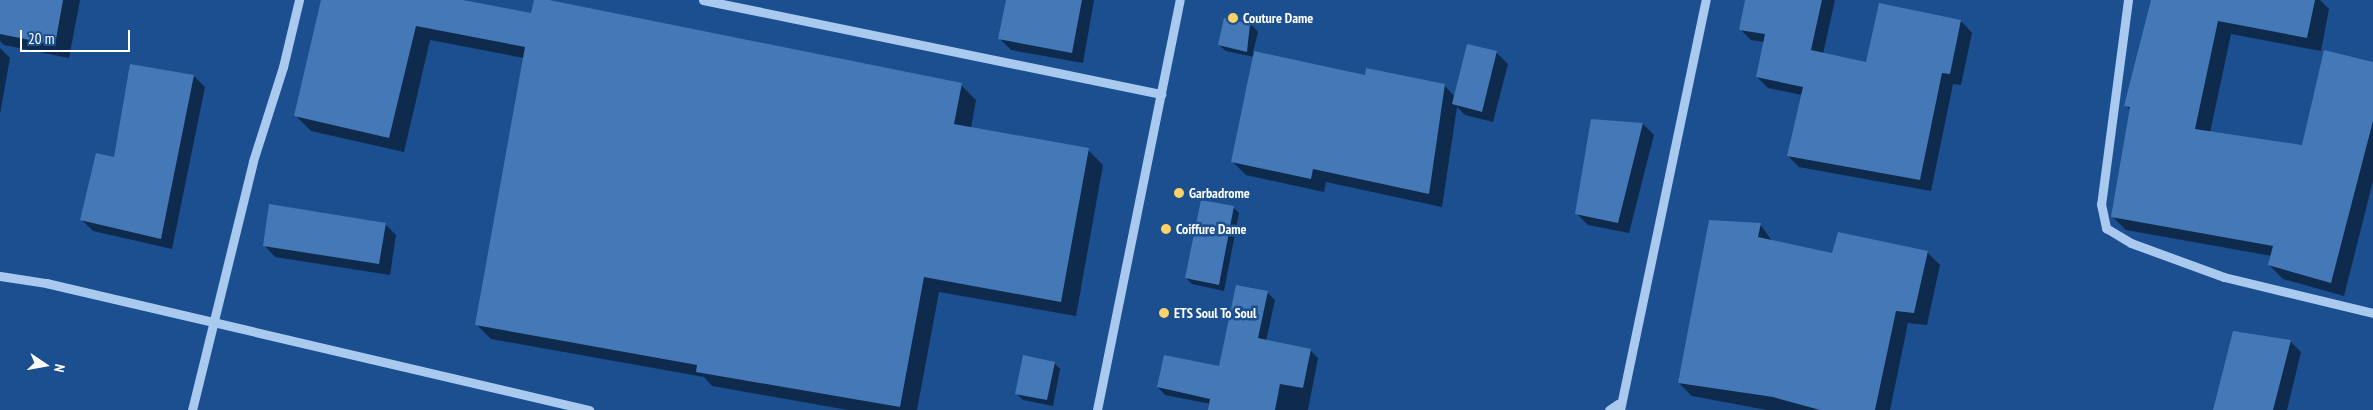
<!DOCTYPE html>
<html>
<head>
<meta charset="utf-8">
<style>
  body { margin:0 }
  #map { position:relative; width:2373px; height:410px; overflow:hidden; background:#1b4f8f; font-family:"PT Sans Narrow",sans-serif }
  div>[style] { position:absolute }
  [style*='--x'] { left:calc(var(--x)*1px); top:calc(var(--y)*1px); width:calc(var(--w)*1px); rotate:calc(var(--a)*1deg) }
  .shadow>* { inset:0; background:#0007 }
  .building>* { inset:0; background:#4478b7 }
  .minor>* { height:9px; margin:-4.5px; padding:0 4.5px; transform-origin:4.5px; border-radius:4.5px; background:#a9c9ee }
  .dots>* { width:14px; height:14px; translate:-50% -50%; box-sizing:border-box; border:2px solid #1b4f8f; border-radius:50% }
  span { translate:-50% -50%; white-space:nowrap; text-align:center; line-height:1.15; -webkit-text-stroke:5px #1b4f8f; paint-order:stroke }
  .poi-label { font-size:14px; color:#fff; font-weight:700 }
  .left { translate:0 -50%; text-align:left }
  .north { position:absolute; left:20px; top:340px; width:50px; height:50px; -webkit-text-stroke:4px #1b4f8f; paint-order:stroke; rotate:102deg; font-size:14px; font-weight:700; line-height:20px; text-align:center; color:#fff }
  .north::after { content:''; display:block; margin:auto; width:18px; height:22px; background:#fff; clip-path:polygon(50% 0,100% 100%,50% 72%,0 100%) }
  .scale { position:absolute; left:20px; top:30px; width:110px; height:22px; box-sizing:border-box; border:2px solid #fff; border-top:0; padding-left:6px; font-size:15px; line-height:18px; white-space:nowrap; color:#fff; -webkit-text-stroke:4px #1b4f8f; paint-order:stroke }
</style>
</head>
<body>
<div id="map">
  <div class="shadow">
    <div style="clip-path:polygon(0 0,80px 0,69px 58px,4px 45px,0 41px)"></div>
    <div style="clip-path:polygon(323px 0,456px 0,532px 14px,535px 0,543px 0,961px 85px,976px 100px,971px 128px,1088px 150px,1103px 165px,1076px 316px,939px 292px,917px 410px,848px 410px,712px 386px,704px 377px,491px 339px,476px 324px,524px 58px,430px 40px,404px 152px,311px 131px,296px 116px)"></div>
    <div style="clip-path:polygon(1007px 0,1094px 0,1083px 63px,1011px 50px,1000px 39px)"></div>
    <div style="clip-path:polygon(1746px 0,1835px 0,1823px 54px,1867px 64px,1961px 21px,1972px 33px,1961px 85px,1953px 84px,1931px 191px,1799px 167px,1788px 156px,1802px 95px,1768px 88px,1757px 77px,1764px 42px,1751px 40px,1740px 29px)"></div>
    <div style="clip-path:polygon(2152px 0,2320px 0,2329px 9px,2321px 51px,2231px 34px,2210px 133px,2303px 146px,2373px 63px,2373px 181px,2344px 296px,2283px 279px,2269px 265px,2272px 256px,2126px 230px,2112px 216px,2131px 110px,2126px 106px)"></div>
    <div style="clip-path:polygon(1225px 20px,1252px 25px,1258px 32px,1253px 52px,1366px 76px,1444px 85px,1455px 97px,1468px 45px,1497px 53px,1508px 64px,1493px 122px,1465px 115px,1457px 107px,1442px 207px,1326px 182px,1324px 192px,1246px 175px,1232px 161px,1254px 57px,1226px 51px,1219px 45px)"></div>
    <div style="clip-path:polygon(0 48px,10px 58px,0 114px)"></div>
    <div style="clip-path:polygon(194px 76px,205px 87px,172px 249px,93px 231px,82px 220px,115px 159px)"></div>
    <div style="clip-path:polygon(1643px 124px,1654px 135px,1629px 233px,1588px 225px,1576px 213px)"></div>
    <div style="clip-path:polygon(1233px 207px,1239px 213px,1224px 291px,1192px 284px,1186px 278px)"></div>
    <div style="clip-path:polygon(385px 224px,396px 235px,390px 275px,275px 257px,264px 245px)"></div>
    <div style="clip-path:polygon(1760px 224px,1772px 241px,1833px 254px,1927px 252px,1940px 265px,1927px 325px,1908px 323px,1890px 410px,1767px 410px,1692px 396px,1679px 383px)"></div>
    <div style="clip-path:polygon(1267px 292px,1275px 300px,1266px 341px,1310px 350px,1318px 358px,1308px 410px,1209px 410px,1211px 404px,1165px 395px,1158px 387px,1220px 368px)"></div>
    <div style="clip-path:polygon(2290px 341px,2301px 352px,2287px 410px,2214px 410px)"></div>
    <div style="clip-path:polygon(1054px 363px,1060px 369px,1053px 406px,1023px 400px,1017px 394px)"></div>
  </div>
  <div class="building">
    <div style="clip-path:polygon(0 0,63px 0,55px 45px,0 34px)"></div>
    <div style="clip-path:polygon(321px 0,463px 0,531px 13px,534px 0,549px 0,962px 83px,954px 124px,1089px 148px,1061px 302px,924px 277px,900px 407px,696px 372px,697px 365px,475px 325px,525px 47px,416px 26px,389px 138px,294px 116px)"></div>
    <div style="clip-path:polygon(1006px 0,1082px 0,1072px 53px,998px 39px)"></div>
    <div style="clip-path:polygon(1745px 0,1822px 0,1811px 50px,1866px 62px,1879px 3px,1961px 20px,1950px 74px,1942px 73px,1920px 180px,1787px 156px,1803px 87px,1756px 77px,1765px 34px,1739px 30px)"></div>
    <div style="clip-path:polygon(2151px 0,2315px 0,2307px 38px,2218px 21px,2195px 129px,2302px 145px,2324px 50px,2373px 62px,2373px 121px,2331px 283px,2268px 265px,2273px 246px,2111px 217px,2130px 107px,2124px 106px)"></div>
    <div style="clip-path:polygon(1224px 18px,1250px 24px,1247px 52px,1218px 45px)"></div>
    <div style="clip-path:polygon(1467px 44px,1497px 51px,1482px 112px,1452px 104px)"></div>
    <div style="clip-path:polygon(1254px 51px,1365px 75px,1366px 68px,1445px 84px,1429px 194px,1313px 169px,1311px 179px,1231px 162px)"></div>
    <div style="clip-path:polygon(130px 64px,194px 75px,161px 239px,80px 220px,96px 153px,114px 157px)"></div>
    <div style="clip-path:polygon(1591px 119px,1643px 123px,1618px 223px,1575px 214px)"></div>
    <div style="clip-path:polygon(1201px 200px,1234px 206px,1219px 285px,1185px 278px)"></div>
    <div style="clip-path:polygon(269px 204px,386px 223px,379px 264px,263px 246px)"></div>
    <div style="clip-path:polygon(1709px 220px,1761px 223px,1758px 237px,1832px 253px,1838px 232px,1928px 251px,1914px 313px,1896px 311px,1875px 410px,1820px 410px,1773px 397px,1678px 383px)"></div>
    <div style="clip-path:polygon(1236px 285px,1268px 291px,1258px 338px,1311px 349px,1303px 388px,1280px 384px,1275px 410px,1208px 410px,1210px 399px,1157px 387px,1164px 355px,1219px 366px)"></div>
    <div style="clip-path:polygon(2233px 331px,2291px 340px,2273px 410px,2213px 410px)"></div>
    <div style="clip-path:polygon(1023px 355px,1055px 362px,1047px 400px,1015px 394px)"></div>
  </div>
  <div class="minor">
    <div style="--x:703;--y:0;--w:468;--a:11.6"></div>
    <div style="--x:2128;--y:0;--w:206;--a:97.5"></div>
    <div style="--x:2101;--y:204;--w:25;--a:78"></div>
    <div style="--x:2106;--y:228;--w:29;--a:31"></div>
    <div style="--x:2131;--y:243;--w:99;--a:20.1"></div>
    <div style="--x:2224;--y:277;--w:153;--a:13.6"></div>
    <div style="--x:0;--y:276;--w:47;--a:8.7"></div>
    <div style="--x:46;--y:283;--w:558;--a:13.16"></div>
    <div style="--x:192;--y:410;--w:256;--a:-76.2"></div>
    <div style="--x:253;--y:161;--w:99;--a:-72.3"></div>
    <div style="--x:283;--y:67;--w:69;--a:-76.6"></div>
    <div style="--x:1097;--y:410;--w:418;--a:-78.6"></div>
    <div style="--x:1609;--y:410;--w:11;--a:-34"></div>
    <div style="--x:1620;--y:410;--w:419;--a:-78.2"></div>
  </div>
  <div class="dots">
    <div style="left:1233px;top:18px;background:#ffd166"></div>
    <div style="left:1179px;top:193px;background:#ffd166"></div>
    <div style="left:1166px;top:229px;background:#ffd166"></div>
    <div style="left:1164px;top:313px;background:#ffd166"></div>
  </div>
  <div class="poi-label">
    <span class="left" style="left:1243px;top:18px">Couture Dame</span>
    <span class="left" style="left:1189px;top:193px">Garbadrome</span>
    <span class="left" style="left:1176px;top:229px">Coiffure Dame</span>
    <span class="left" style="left:1174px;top:313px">ETS Soul To Soul</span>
  </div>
  <div class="north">N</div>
  <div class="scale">20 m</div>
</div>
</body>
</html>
